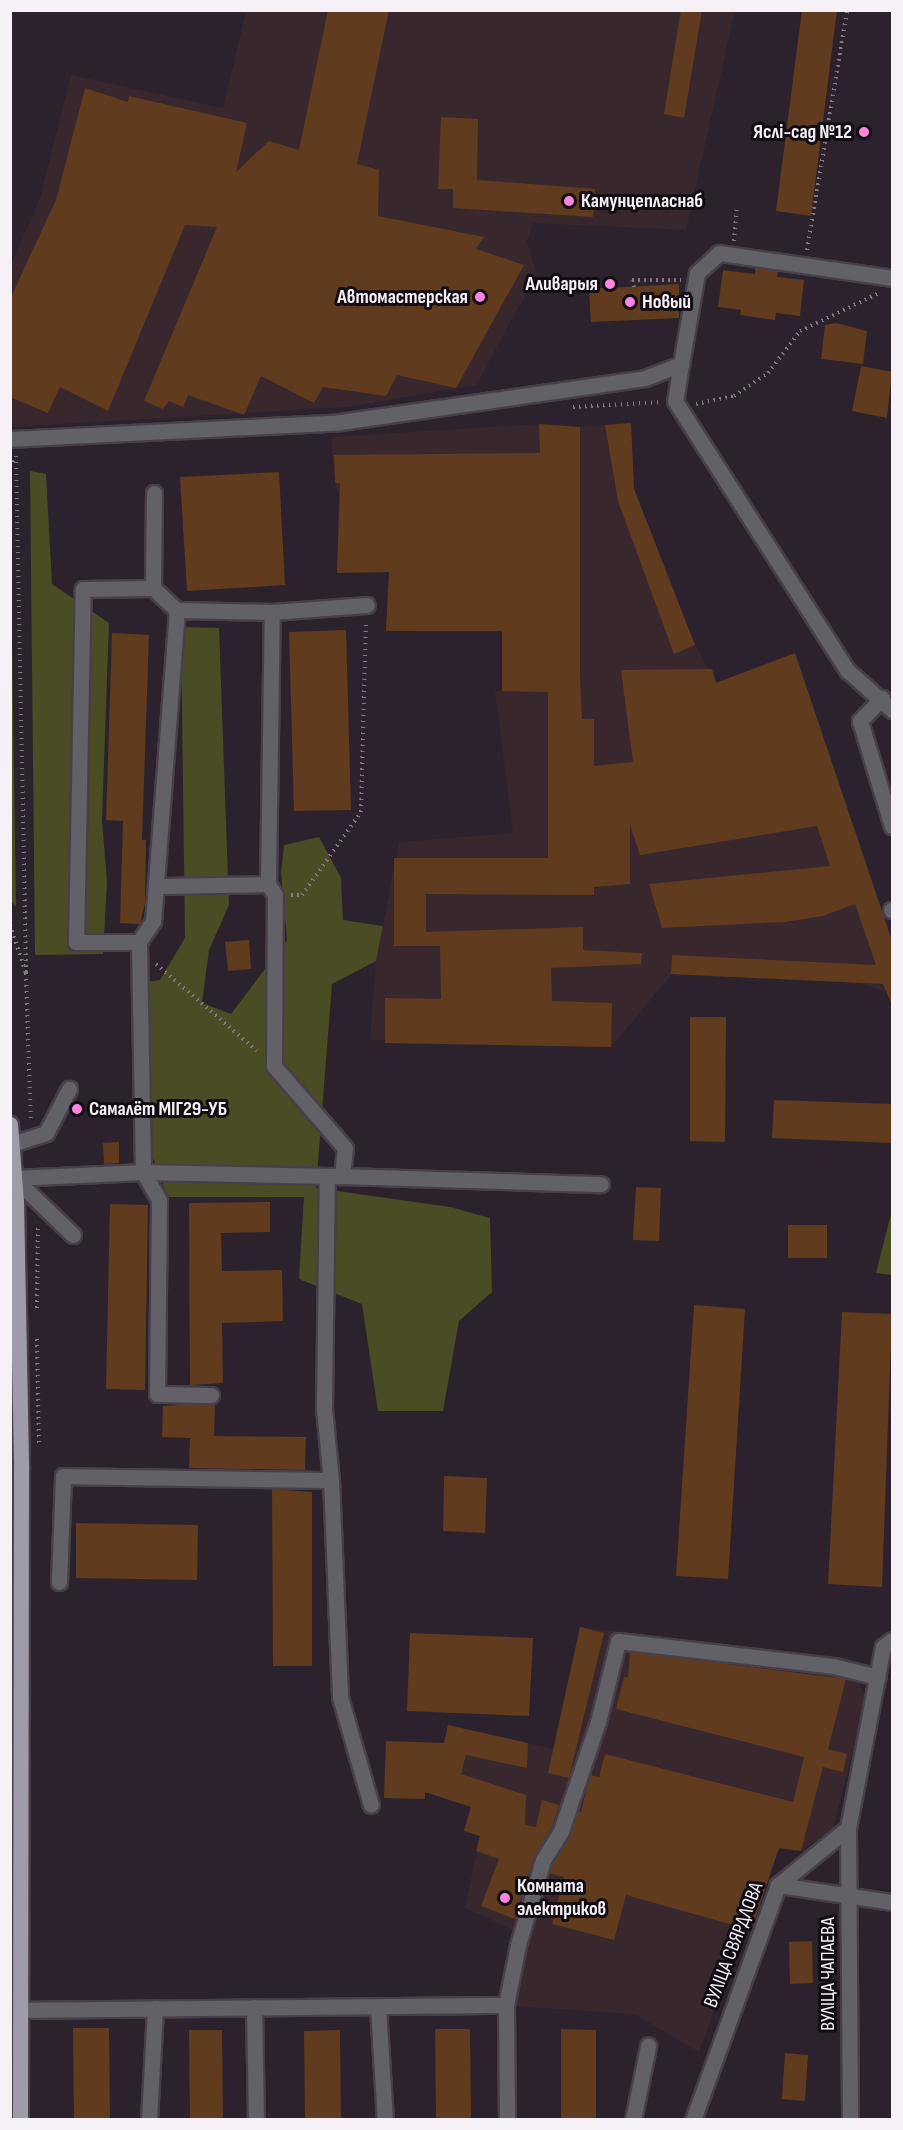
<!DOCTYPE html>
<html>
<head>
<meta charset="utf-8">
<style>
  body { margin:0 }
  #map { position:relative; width:903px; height:2130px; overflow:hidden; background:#2b222d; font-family:"Sofia Sans Condensed",sans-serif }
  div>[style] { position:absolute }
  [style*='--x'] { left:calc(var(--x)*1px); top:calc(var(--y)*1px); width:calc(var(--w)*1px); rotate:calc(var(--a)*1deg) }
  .industrial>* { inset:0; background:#39272e }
  .green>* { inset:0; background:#4a4c23 }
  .building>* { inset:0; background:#603b1e }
  .path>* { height:4px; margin-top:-2px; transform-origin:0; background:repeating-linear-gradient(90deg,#837b84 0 1.5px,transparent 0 6px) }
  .roads { filter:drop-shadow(2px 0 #473f49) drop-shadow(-2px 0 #473f49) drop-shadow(0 2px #473f49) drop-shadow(0 -2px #473f49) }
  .minor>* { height:15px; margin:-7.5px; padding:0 7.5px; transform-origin:7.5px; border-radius:7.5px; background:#626167 }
  .major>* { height:15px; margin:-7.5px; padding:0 7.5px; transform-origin:7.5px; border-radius:7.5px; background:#9e9ca9 }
  .dots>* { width:16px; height:16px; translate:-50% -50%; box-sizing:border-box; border:3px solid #110d12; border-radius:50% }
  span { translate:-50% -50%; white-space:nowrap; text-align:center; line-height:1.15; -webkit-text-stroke:6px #110d12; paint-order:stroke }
  .poi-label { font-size:20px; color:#f6f0f7; font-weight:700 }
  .right { translate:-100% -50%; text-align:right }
  .left { translate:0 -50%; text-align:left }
  .street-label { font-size:20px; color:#f6f0f7 }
  .frame { position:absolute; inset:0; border:12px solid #f6f0f7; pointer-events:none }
</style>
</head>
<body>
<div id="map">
  <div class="industrial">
    <div style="clip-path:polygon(246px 11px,735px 11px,686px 230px,533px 223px,527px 242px,537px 274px,476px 385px,347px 407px,11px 427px,11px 265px,40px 198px,71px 75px,223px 108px)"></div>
    <div style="clip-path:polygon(631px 423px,634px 489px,695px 645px,716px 683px,795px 653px,892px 941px,892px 989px,885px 992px,860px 983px,672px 974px,611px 1047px,370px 1040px,376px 961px,399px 842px,513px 833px,495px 691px,502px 691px,502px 632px,386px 631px,389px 572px,337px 573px,339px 495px,335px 483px,331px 437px,539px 424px,580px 427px)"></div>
    <div style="clip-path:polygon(580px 1627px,848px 1658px,866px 1699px,833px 1829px,801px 1851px,779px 1848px,752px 1930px,733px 1958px,699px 2052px,634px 2014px,513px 2006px,529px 1937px,465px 1908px,480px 1836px,463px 1831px,471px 1807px,442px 1798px,451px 1771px,442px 1750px,448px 1725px,553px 1749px)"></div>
  </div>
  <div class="green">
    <div style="clip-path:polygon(30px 471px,46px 474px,52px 584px,109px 623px,102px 820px,107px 882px,103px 954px,35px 955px)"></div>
    <div style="clip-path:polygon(10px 569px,11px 569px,16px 907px,10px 900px)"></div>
    <div style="clip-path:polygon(181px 627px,219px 628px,229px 905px,209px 950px,202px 1003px,231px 1014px,287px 940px,281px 872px,284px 845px,319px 837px,341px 878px,343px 920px,383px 926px,376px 961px,332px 984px,316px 1188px,450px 1207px,490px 1218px,492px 1292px,459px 1321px,443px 1411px,378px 1411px,362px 1304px,299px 1279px,304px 1197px,168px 1197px,142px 1130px,139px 983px,160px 980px,185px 938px)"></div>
    <div style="clip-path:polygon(892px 1210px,892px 1275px,876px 1273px)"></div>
  </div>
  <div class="building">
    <div style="clip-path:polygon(328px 10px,389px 10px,357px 164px,379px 170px,378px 216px,484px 237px,476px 249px,524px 265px,456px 388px,397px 375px,386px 396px,323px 387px,314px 403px,261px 376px,244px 415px,188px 395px,183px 407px,169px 401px,163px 409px,144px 401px,217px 227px,185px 225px,108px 411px,60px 387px,48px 413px,10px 397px,10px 299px,56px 200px,85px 88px,128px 102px,129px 96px,247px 123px,236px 172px,269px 141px,299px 150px)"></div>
    <div style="clip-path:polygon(681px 10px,702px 10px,684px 118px,664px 114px)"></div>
    <div style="clip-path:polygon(802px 10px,837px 10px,811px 216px,776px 211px)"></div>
    <div style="clip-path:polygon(441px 117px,478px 119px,477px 180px,595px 189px,593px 217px,453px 208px,453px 189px,438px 189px)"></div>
    <div style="clip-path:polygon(755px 268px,778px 271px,777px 277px,804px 280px,800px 316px,776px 313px,775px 320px,740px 315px,741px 310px,718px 307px,723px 270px,755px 274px)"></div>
    <div style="clip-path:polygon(679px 284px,679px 318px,591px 322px,589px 289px)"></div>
    <div style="clip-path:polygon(836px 323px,867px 331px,863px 364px,821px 359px,825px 325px)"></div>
    <div style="clip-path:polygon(861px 366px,892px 372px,887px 418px,852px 411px)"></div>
    <div style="clip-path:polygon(631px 423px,634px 489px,695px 645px,674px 654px,618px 501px,605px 425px)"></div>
    <div style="clip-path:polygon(539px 424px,580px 427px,580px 677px,582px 719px,594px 719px,594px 766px,633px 762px,621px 670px,712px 669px,716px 683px,795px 653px,892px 941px,892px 1005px,883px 984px,671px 974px,672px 955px,876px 965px,855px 904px,823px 916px,785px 922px,662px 928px,649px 884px,830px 866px,817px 826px,640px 855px,630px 825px,630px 884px,594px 887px,594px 895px,426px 894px,426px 932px,583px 927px,583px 950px,642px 953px,641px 964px,551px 968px,552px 1001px,612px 1003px,611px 1047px,385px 1043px,385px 998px,441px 999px,440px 946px,394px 946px,394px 858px,548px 858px,548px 692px,502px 691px,502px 631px,386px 631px,389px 572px,337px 573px,340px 483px,335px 483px,334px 455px,540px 453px)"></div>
    <div style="clip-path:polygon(279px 472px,285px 585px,187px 591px,180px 477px)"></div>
    <div style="clip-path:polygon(346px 630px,351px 810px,294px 811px,289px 632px)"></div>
    <div style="clip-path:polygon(112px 633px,149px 635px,142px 840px,146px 840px,145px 903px,140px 924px,120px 923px,123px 821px,106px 820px)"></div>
    <div style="clip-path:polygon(249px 940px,251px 969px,228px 971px,225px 942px)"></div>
    <div style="clip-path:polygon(690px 1017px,726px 1017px,725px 1142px,690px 1141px)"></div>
    <div style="clip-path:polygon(774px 1100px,892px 1104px,892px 1143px,772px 1138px)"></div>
    <div style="clip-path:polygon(119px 1142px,119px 1163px,104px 1164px,103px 1143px)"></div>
    <div style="clip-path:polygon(636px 1187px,661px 1188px,659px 1241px,633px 1240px)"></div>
    <div style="clip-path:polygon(270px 1202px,270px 1232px,221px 1233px,222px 1271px,282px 1270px,283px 1321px,222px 1323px,223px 1383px,190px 1385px,189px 1203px)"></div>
    <div style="clip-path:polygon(110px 1204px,148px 1205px,145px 1390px,106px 1389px)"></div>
    <div style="clip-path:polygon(788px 1225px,827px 1225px,827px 1258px,788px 1258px)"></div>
    <div style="clip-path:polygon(694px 1305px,745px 1309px,728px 1579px,676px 1576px)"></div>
    <div style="clip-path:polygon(842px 1312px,892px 1314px,882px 1587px,828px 1584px)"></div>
    <div style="clip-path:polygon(190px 1404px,215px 1404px,214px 1436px,306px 1437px,305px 1470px,189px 1468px,190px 1438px,162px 1437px,163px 1406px)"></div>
    <div style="clip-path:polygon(444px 1476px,487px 1478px,485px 1533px,443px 1531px)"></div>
    <div style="clip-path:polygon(272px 1489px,312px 1492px,312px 1666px,273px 1666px)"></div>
    <div style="clip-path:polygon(76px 1523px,198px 1525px,197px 1580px,76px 1578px)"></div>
    <div style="clip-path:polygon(580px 1627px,604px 1633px,569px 1778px,548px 1773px)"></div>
    <div style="clip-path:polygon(410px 1633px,533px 1638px,529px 1716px,407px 1711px)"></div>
    <div style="clip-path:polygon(630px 1652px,846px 1679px,828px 1749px,847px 1754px,843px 1772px,823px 1767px,801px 1851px,779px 1848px,751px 1930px,626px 1895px,614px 1940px,552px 1924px,564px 1877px,549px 1873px,552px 1864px,569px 1836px,578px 1811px,581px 1812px,590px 1775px,599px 1777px,605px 1754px,793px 1802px,804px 1757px,616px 1709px,624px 1677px,628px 1678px)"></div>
    <div style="clip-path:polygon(448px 1725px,528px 1743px,527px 1768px,466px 1755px,461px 1774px,526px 1795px,525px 1825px,536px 1827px,542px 1800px,559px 1805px,552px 1827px,534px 1857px,515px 1919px,481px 1906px,499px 1859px,476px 1851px,480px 1836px,464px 1831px,471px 1807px,425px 1792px,425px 1799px,384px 1798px,386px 1741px,444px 1743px)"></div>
    <div style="clip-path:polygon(812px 1941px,813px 1983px,790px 1984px,789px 1942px)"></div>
    <div style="clip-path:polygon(73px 2028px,109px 2028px,110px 2120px,74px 2120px)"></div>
    <div style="clip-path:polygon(435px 2029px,470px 2029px,471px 2120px,436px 2120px)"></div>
    <div style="clip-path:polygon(561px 2029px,596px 2030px,596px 2120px,561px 2120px)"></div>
    <div style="clip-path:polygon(189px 2030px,222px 2030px,223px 2120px,190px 2120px)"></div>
    <div style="clip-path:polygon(340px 2030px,341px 2120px,305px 2120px,304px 2031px)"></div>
    <div style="clip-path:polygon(785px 2053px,808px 2055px,805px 2101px,782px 2099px)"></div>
  </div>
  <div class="path">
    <div style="--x:734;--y:241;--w:35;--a:-85"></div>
    <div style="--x:807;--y:250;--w:243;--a:-80.5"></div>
    <div style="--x:634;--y:287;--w:7;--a:-106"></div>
    <div style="--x:632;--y:280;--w:49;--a:0"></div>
    <div style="--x:696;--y:404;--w:39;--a:-12"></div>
    <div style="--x:734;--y:396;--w:41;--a:-34.1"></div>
    <div style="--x:768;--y:373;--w:53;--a:-52.7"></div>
    <div style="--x:800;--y:331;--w:88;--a:-25.7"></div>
    <div style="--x:573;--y:407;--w:88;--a:-3.3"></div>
    <div style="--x:10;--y:467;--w:11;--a:-63"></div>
    <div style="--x:291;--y:895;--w:11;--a:0"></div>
    <div style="--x:302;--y:895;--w:102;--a:-54.6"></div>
    <div style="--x:361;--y:812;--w:191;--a:-88.5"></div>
    <div style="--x:10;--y:925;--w:51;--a:71.6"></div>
    <div style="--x:26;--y:973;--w:518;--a:-91.11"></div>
    <div style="--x:156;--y:964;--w:133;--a:40.7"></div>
    <div style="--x:26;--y:973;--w:150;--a:88.1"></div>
    <div style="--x:37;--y:1308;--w:83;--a:-89.3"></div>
    <div style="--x:37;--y:1339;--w:104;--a:88.9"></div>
  </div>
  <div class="roads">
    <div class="minor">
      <div style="--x:681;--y:364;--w:37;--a:99"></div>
      <div style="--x:675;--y:401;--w:321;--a:57.4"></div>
      <div style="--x:848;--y:671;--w:59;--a:41.6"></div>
      <div style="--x:10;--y:439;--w:330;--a:-2.9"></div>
      <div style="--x:340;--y:422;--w:308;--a:-8.2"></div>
      <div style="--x:645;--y:378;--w:39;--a:-21"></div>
      <div style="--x:681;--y:364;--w:92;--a:-80"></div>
      <div style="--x:697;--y:273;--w:30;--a:-42"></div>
      <div style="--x:719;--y:253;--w:175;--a:8.2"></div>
      <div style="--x:153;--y:588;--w:33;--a:43"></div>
      <div style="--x:177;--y:610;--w:312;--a:94.4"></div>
      <div style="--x:153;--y:921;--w:25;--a:124"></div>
      <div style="--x:139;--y:942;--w:230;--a:89"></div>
      <div style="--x:143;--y:1172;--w:199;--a:1.2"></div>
      <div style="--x:342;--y:1176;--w:28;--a:-84"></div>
      <div style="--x:345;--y:1148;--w:108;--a:-130.9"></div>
      <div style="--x:274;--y:1066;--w:171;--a:-89.7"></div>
      <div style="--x:275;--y:895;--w:13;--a:-122"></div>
      <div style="--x:268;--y:884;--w:272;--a:-89.2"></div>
      <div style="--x:177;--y:610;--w:95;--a:1.2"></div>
      <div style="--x:272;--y:612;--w:95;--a:-4.2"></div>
      <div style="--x:882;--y:698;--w:32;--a:134"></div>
      <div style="--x:860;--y:721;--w:110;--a:73.1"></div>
      <div style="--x:156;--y:886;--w:112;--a:-1"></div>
      <div style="--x:891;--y:910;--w:1;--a:0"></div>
      <div style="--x:139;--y:942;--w:63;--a:180"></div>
      <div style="--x:76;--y:942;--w:353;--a:-88.9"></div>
      <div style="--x:83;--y:589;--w:70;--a:-0.8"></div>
      <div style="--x:153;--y:588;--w:95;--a:-89.4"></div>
      <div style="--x:12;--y:1144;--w:36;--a:-18"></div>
      <div style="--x:46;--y:1133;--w:50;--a:-62.4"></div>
      <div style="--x:342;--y:1176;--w:259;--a:1.8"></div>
      <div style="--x:73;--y:1235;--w:82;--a:-136"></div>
      <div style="--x:14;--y:1178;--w:129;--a:-2.7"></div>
      <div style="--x:143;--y:1172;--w:32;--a:60"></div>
      <div style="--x:159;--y:1200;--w:194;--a:90.6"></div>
      <div style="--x:157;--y:1394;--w:54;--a:1.1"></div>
      <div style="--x:331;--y:1480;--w:217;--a:87.6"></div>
      <div style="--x:340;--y:1697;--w:112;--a:74"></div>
      <div style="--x:59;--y:1582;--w:106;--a:-87.8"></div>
      <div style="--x:63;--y:1476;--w:268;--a:0.9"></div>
      <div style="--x:331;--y:1480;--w:71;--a:-95.6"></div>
      <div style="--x:324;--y:1409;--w:233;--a:-89.3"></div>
      <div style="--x:848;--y:1828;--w:292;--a:89.6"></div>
      <div style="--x:778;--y:1885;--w:115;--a:8.5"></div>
      <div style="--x:506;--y:2005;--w:61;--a:-78.7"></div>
      <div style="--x:518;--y:1945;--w:89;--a:-73.6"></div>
      <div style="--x:543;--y:1860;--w:34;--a:-58"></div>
      <div style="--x:561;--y:1831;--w:115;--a:-71.3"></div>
      <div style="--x:598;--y:1722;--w:83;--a:-76.1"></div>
      <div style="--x:618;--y:1641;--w:216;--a:6.6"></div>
      <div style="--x:833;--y:1666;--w:46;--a:13.7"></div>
      <div style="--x:254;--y:2007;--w:113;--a:89"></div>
      <div style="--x:378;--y:2007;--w:113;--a:86.5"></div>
      <div style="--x:21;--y:2010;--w:485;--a:-0.6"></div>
      <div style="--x:506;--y:2005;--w:115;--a:89.5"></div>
      <div style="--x:149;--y:2120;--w:112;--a:-86.9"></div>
      <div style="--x:633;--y:2120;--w:76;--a:-78.5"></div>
      <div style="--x:693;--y:2120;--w:250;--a:-70.1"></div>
      <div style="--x:778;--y:1885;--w:90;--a:-39.2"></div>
      <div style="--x:848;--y:1828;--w:184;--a:-79.1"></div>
      <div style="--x:883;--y:1647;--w:11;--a:-38"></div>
    </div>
    <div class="major">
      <div style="--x:10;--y:1124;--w:78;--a:85.6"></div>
      <div style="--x:16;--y:1202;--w:267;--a:88.9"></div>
      <div style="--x:21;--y:1469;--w:651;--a:90.09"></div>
    </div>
  </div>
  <div class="dots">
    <div style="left:864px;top:132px;background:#fe85df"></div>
    <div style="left:569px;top:201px;background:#fe85df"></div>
    <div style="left:610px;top:284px;background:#fe85df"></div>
    <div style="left:480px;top:297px;background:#fe85df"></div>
    <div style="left:630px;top:302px;background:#fe85df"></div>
    <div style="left:77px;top:1109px;background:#fe85df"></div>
    <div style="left:505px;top:1898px;background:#fe85df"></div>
  </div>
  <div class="poi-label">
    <span class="right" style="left:852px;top:132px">Яслі-сад №12</span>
    <span class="left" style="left:581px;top:201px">Камунцепласнаб</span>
    <span class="right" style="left:598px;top:284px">Аливарыя</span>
    <span class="right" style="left:468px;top:297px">Автомастерская</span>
    <span class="left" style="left:642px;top:302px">Новый</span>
    <span class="left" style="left:89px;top:1109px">Самалёт МІГ29-УБ</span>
    <span class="left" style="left:517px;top:1898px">Комната<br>электриков</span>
  </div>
  <div class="street-label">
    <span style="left:734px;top:1945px;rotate:-69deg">ВУЛІЦА СВЯРДЛОВА</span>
    <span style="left:828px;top:1974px;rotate:-90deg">ВУЛІЦА ЧАПАЕВА</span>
  </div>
  <div class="frame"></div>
</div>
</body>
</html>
